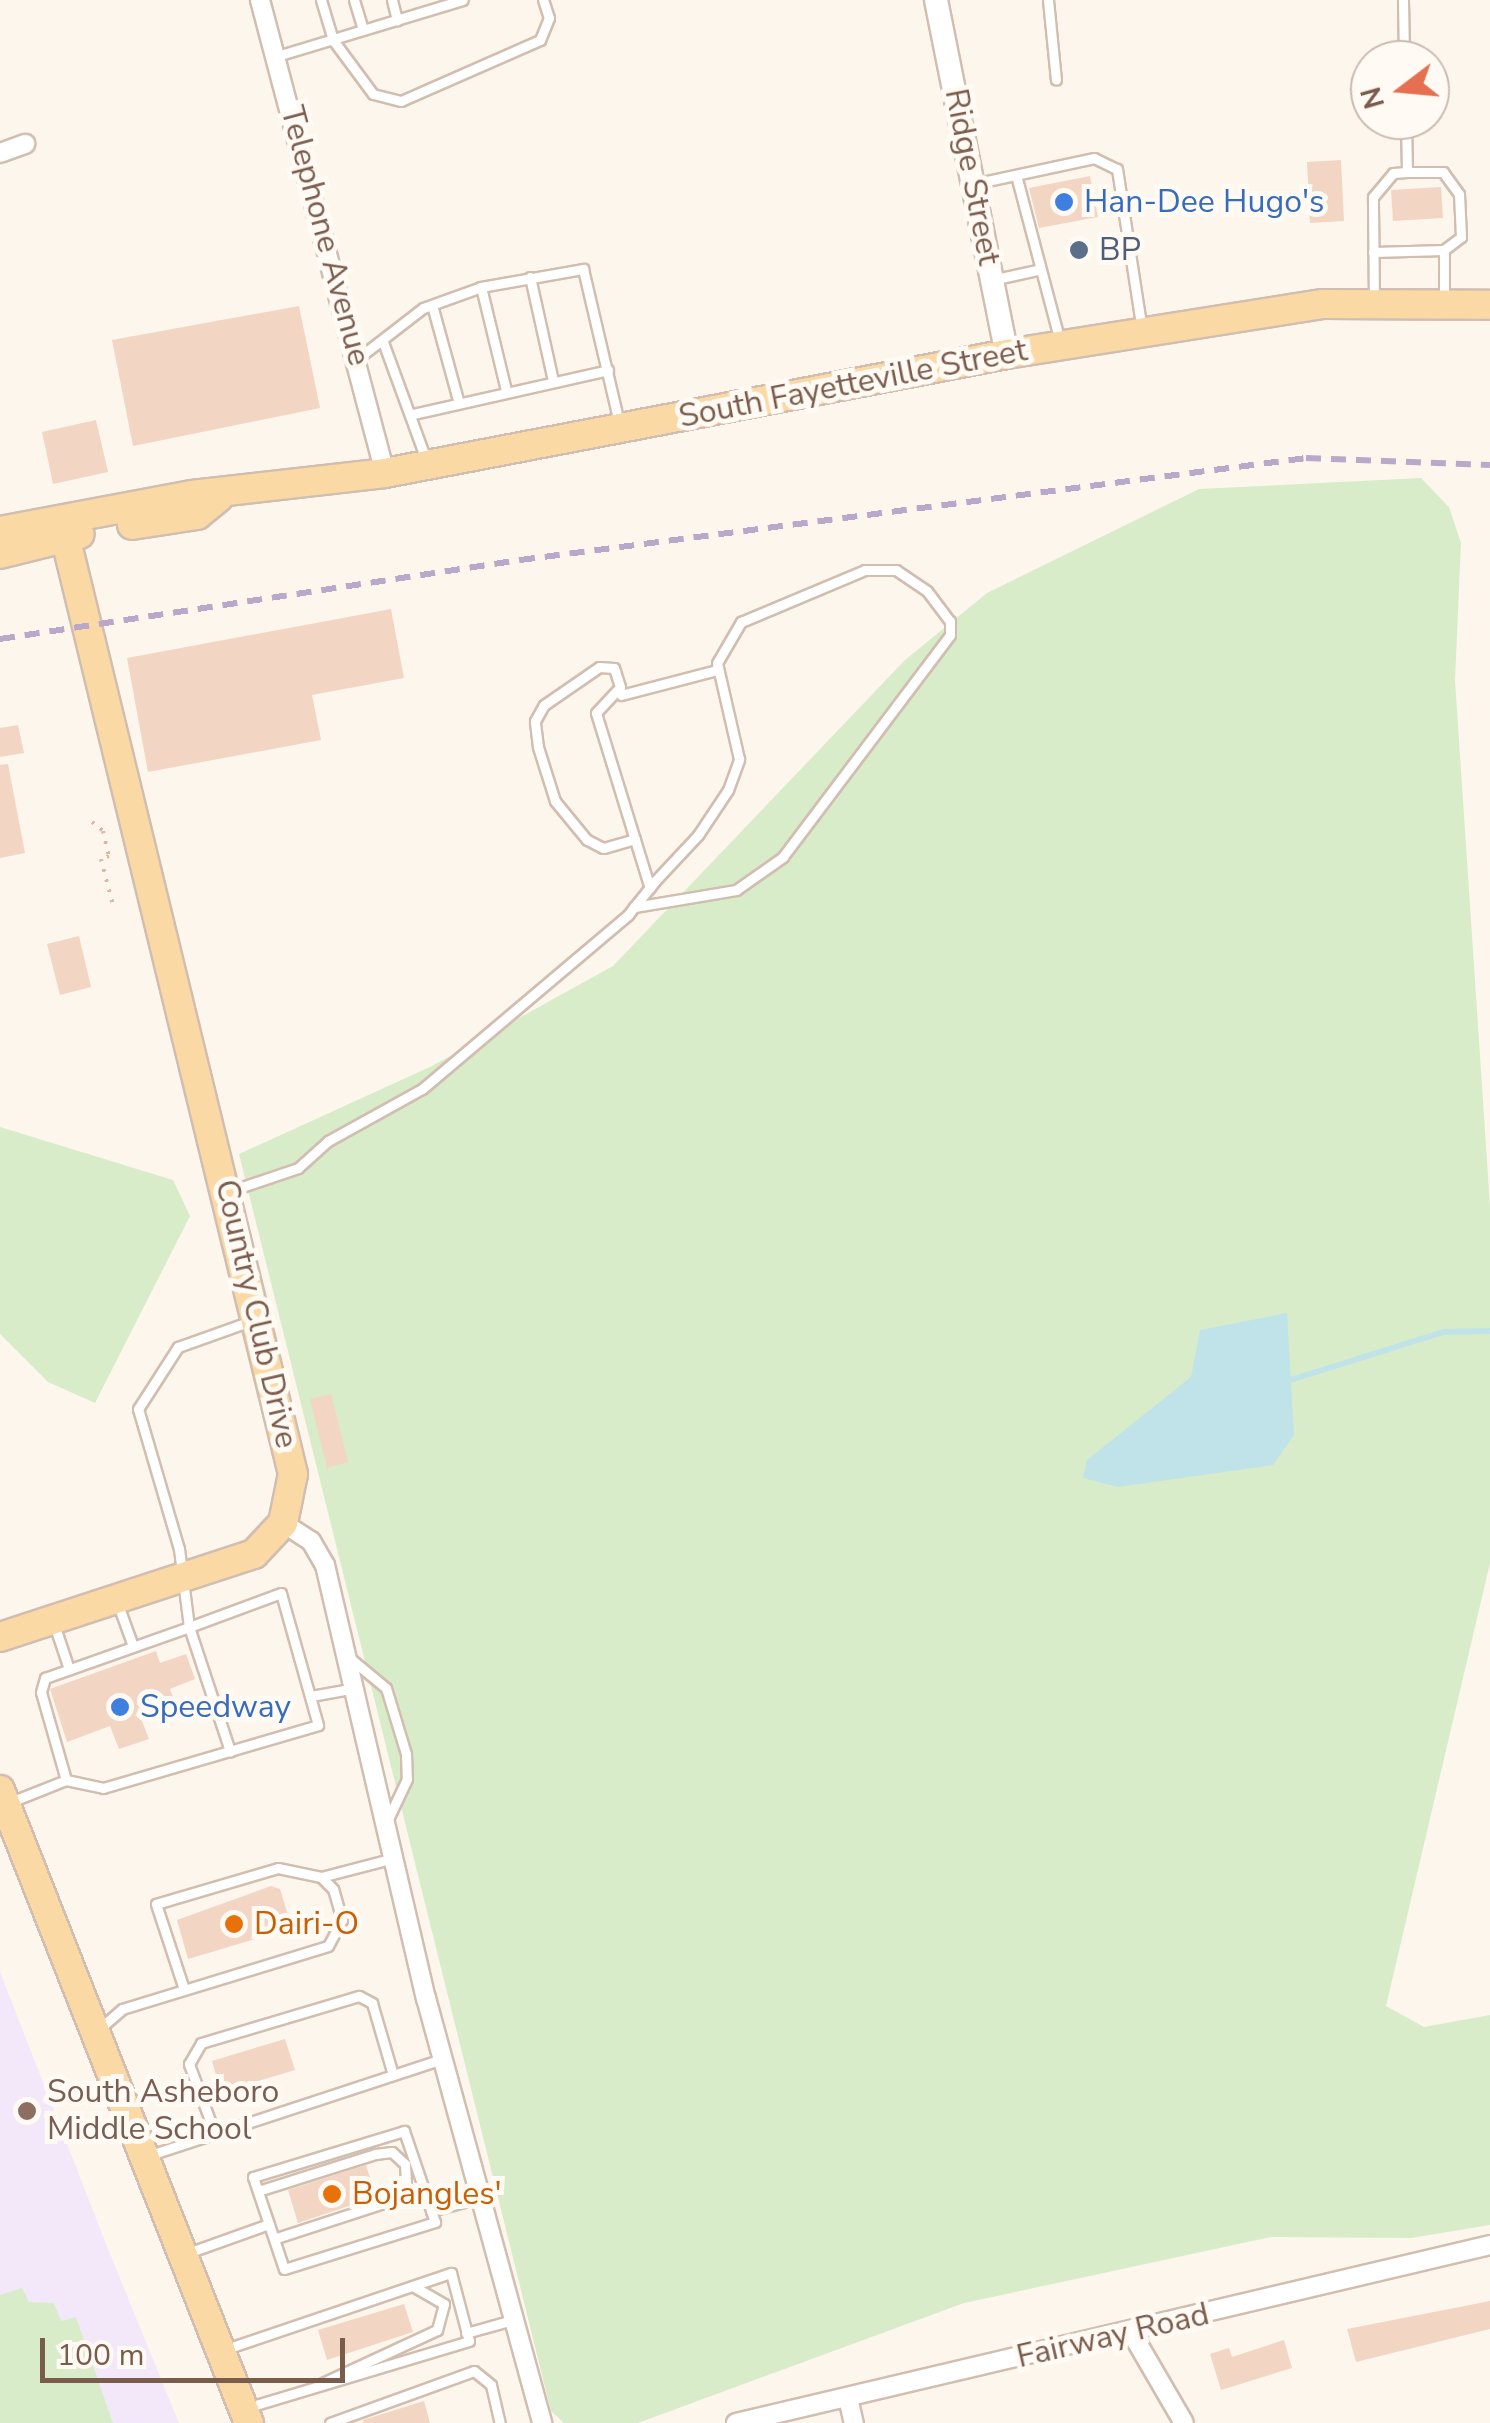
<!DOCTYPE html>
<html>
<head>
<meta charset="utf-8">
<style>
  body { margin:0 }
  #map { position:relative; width:1490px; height:2423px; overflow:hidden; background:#fdf6ec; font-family:"Nunito Sans",sans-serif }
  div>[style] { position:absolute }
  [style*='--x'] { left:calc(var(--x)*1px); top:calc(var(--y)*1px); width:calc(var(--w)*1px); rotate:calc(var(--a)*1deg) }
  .education>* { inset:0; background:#f3e8fa }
  .green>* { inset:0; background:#d8ecc9 }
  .water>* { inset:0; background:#bfe3e8 }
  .stream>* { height:6px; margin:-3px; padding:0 3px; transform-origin:3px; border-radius:3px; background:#bfe3e8 }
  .building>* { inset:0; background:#f3d5c3 }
  .path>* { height:4px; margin-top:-2px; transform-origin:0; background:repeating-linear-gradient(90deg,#d9b8a5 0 2.5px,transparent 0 10.5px) }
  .roads { filter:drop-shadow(2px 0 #d1beb0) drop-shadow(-2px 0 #d1beb0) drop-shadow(0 2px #d1beb0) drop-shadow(0 -2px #d1beb0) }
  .service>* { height:9px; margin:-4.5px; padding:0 4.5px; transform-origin:4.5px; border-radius:4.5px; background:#fff }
  .minor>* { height:18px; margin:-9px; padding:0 9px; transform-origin:9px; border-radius:9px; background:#fff }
  .tertiary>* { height:22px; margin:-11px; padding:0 11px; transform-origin:11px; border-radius:11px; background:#fff }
  .primary>* { height:28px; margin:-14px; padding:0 14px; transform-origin:14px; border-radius:14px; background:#fbd9a5 }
  .rail>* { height:6px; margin-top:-3px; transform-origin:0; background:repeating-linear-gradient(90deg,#b9a8c9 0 15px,transparent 0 25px) }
  .dots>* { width:28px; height:28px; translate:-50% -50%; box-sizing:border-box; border:5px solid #fffaf3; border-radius:50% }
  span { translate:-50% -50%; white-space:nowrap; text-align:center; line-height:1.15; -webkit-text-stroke:10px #fffaf3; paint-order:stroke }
  .street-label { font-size:32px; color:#7a5c4d }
  .shop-label { font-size:32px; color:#366cbe }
  .left { translate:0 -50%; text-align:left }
  .service-label { font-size:32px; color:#4e5e75 }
  .food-label { font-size:32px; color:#c56008 }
  .education-label { font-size:32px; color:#785e54 }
  .north { position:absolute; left:1350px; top:40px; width:100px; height:100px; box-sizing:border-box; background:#fffaf3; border:2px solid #cabbb1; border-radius:50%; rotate:254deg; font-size:28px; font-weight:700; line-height:40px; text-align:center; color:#7a5c4d }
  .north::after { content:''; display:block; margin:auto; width:35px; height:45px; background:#e76f51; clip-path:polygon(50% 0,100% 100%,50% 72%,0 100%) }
  .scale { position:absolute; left:40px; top:2338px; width:305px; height:45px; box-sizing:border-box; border:5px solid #7a5c4d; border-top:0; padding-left:12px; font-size:30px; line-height:35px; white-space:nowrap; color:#7a5c4d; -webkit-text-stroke:8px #fffaf3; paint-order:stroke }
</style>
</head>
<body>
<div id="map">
  <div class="education">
    <div style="clip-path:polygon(0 1972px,108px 2249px,179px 2423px,0 2423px)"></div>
  </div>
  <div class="green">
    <div style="clip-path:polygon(1421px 478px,1449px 507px,1461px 543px,1455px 680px,1490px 1206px,1490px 1563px,1386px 2006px,1424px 2027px,1490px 2015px,1490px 2225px,1411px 2238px,1271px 2237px,964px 2303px,638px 2423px,564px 2423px,551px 2411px,239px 1154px,432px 1066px,613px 966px,905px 660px,987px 593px,1199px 489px)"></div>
    <div style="clip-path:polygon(0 1127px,173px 1180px,190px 1216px,95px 1403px,48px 1382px,0 1334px)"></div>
    <div style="clip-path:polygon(22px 2288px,29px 2302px,54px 2303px,61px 2321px,76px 2317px,113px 2423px,0 2423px,0 2295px)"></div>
  </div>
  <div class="water">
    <div style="clip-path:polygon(1287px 1313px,1294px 1435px,1273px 1465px,1118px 1487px,1083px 1478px,1087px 1460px,1191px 1377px,1200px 1330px)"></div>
  </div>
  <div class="stream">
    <div style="--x:1284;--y:1382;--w:168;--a:-17.4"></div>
    <div style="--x:1444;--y:1332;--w:46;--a:-1.2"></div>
  </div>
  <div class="building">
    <div style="clip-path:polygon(1341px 160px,1344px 221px,1310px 223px,1307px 162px)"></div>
    <div style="clip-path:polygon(1090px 176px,1098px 217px,1039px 228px,1029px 188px)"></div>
    <div style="clip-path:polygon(1441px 187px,1443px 218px,1393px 221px,1391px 190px)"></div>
    <div style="clip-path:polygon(299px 306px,320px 408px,133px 446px,112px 340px)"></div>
    <div style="clip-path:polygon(96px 420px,108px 472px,53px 484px,42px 432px)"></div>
    <div style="clip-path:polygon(391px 609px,404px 678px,312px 695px,321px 740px,148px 772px,127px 658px)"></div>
    <div style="clip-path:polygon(18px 725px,24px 753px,0 757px,0 728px)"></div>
    <div style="clip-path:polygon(8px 764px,25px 853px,0 858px,0 765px)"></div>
    <div style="clip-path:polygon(79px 936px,91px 987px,60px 995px,47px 944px)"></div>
    <div style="clip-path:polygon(331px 1394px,348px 1462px,327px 1468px,310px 1399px)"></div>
    <div style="clip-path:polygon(156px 1651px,160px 1663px,186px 1654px,195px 1679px,170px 1689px,175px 1703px,140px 1716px,149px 1739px,119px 1749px,110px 1726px,67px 1742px,50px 1689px)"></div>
    <div style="clip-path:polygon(271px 1886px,280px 1889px,292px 1928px,188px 1959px,177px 1920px)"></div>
    <div style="clip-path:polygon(285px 2039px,295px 2070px,221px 2092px,212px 2061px)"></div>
    <div style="clip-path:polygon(366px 2165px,376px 2197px,298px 2223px,288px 2190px)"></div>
    <div style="clip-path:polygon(1490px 2301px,1490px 2329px,1356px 2362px,1347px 2329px)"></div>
    <div style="clip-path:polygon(404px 2304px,413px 2332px,327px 2360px,318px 2330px)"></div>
    <div style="clip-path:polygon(1284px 2340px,1292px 2368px,1221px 2390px,1210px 2354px,1229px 2348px,1232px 2357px)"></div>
    <div style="clip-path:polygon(424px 2401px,430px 2423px,364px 2423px,363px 2420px)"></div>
  </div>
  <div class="path">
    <div style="--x:92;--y:822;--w:14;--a:39"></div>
    <div style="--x:103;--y:831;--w:26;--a:77"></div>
    <div style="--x:109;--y:856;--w:9;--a:159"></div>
    <div style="--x:101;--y:859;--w:48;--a:75.4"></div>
  </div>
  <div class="roads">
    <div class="service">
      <div style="--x:321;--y:0;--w:42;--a:73.3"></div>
      <div style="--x:333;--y:40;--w:67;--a:53.5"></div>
      <div style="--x:373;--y:94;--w:29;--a:14"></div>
      <div style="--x:401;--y:101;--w:152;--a:-23.7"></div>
      <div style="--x:540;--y:40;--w:24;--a:-68"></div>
      <div style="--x:549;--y:18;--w:19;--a:-108"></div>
      <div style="--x:354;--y:0;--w:31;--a:73"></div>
      <div style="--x:392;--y:0;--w:21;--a:76"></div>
      <div style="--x:1048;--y:0;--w:80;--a:84.3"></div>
      <div style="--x:1403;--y:0;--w:60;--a:89"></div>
      <div style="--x:277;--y:56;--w:194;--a:-16.8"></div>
      <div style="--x:1407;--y:172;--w:36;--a:0"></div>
      <div style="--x:1443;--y:172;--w:27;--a:54"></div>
      <div style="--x:1459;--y:194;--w:43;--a:87.3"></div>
      <div style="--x:1461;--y:237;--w:21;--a:143"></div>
      <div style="--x:1016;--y:175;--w:172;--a:75.2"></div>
      <div style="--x:973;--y:184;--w:124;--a:-12.1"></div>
      <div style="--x:1094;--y:158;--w:25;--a:26"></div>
      <div style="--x:1117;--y:169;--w:163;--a:81.2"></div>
      <div style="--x:1373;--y:252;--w:71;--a:-1.6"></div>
      <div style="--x:1444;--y:250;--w:51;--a:90"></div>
      <div style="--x:530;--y:277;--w:107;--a:77.5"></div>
      <div style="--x:996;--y:279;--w:42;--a:-12.4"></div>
      <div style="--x:481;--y:287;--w:106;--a:76.4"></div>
      <div style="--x:1374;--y:301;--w:104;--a:-90.6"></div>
      <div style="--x:1373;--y:197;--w:31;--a:-50"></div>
      <div style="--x:1393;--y:173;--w:14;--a:-4"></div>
      <div style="--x:1407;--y:172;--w:52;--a:-91.1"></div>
      <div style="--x:432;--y:305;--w:98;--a:74.7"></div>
      <div style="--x:383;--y:342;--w:128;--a:69.9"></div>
      <div style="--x:357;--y:359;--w:83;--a:-37.7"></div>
      <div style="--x:423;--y:308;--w:62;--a:-19.9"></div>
      <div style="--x:481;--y:287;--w:104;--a:-10"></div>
      <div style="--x:583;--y:269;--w:158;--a:76.8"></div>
      <div style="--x:413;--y:414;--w:200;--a:-12.7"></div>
      <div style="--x:621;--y:695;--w:99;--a:-14.6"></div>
      <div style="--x:635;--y:839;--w:33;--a:164"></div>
      <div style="--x:603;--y:848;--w:18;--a:-153"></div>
      <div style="--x:587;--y:840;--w:50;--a:-129.4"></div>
      <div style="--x:555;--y:801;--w:57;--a:-107.5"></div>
      <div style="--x:538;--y:747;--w:26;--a:-97"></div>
      <div style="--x:535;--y:721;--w:18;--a:-61"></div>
      <div style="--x:544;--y:705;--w:67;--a:-34.6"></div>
      <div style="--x:599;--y:667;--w:15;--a:4"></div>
      <div style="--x:614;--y:668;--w:20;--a:72"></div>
      <div style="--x:620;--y:687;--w:35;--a:133"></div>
      <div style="--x:596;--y:713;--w:183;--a:72.9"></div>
      <div style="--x:230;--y:1191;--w:72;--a:-18.7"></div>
      <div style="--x:298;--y:1168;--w:40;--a:-42"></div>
      <div style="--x:328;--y:1141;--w:107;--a:-29"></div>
      <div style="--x:422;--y:1089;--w:270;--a:-40.2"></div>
      <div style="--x:628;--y:915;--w:10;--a:-53"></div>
      <div style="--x:634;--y:907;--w:33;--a:-51"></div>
      <div style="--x:655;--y:881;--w:63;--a:-46.9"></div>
      <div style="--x:698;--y:835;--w:54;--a:-56.3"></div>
      <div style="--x:728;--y:790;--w:33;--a:-70"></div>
      <div style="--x:739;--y:759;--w:98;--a:-102.9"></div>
      <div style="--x:717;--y:663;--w:48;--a:-59.7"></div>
      <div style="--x:741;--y:622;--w:134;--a:-22.8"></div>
      <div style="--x:865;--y:570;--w:31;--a:0"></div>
      <div style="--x:896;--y:570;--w:37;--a:34"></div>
      <div style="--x:927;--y:591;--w:38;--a:53"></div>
      <div style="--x:950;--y:621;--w:14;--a:90"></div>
      <div style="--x:950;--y:635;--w:278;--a:127"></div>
      <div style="--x:783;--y:857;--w:57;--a:144.9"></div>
      <div style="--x:736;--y:890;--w:103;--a:170.5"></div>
      <div style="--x:117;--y:1602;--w:47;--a:70"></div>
      <div style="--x:54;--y:1624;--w:47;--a:71.6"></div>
      <div style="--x:351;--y:1659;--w:45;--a:39.6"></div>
      <div style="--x:386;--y:1688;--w:69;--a:73.1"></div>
      <div style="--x:406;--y:1754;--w:25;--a:88"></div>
      <div style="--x:407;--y:1779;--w:44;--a:115.4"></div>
      <div style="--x:311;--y:1696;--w:45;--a:-10.3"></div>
      <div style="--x:66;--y:1780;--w:91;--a:-105.9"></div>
      <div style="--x:41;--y:1692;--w:15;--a:-74"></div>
      <div style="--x:45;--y:1678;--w:153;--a:-19.5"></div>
      <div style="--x:189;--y:1627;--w:131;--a:71.7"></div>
      <div style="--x:8;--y:1803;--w:62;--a:-21.6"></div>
      <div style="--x:66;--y:1780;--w:38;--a:12"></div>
      <div style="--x:103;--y:1788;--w:224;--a:-16.3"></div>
      <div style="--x:318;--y:1725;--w:137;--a:-105.7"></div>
      <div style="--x:281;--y:1593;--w:98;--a:159.7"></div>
      <div style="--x:189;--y:1627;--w:79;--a:-97.3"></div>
      <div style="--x:179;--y:1549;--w:146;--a:-106.3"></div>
      <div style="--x:138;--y:1409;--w:74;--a:-57.2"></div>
      <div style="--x:178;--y:1347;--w:81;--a:-19.6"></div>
      <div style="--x:321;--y:1877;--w:75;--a:-14.6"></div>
      <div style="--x:98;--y:2030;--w:32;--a:-41"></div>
      <div style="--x:122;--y:2009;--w:215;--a:-17"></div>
      <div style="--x:328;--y:1946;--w:30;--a:-62"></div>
      <div style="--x:342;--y:1920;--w:32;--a:-106"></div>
      <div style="--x:333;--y:1889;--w:17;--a:-135"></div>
      <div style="--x:321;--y:1877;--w:44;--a:-168.2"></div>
      <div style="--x:278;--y:1868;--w:127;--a:163.6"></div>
      <div style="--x:156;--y:1904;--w:89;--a:71.8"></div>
      <div style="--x:404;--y:2131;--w:96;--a:71.2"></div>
      <div style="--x:435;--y:2222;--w:158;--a:162.7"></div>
      <div style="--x:284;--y:2269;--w:97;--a:-108.6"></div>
      <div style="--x:253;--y:2177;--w:158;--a:-16.9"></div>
      <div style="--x:215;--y:2134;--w:75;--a:-110.4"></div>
      <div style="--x:189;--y:2064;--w:24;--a:-60"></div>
      <div style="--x:201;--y:2043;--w:165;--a:-16.6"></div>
      <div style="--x:359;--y:1996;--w:15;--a:28"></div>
      <div style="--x:372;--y:2003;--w:75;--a:73.7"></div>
      <div style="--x:147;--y:2156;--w:311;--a:-18.2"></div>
      <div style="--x:258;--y:2191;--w:123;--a:-17.5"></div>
      <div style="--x:375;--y:2154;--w:17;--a:-7"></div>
      <div style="--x:392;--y:2152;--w:18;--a:43"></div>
      <div style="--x:405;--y:2164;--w:21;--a:87"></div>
      <div style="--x:406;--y:2185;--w:20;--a:131"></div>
      <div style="--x:393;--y:2200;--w:125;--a:161.9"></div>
      <div style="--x:431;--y:2211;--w:50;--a:-15.2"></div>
      <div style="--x:185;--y:2254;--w:89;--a:-19.7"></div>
      <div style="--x:466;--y:2333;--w:45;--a:-15.6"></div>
      <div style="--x:223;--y:2350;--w:241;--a:-18.7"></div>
      <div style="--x:451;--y:2273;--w:70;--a:75.2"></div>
      <div style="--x:469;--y:2341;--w:234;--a:163.3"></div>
      <div style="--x:320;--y:2384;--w:129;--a:-24.8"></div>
      <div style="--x:437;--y:2330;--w:27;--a:-75"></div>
      <div style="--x:444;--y:2304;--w:34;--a:-150"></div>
      <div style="--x:330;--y:2423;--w:153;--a:-19.9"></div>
      <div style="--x:474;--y:2371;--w:22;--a:39"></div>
      <div style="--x:491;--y:2385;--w:39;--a:77"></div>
    </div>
    <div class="minor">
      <div style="--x:260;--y:0;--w:489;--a:75.2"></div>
      <div style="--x:0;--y:153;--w:27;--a:-20"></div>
      <div style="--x:283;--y:1523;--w:33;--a:33"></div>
      <div style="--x:311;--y:1541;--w:28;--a:60"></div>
      <div style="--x:325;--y:1565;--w:445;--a:76.9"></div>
      <div style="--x:426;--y:1998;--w:441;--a:74.7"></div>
      <div style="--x:1131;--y:2332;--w:105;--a:59.8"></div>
      <div style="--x:848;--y:2398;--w:26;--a:77"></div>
      <div style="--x:736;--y:2423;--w:775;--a:-13.28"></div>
    </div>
    <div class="tertiary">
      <div style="--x:936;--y:0;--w:361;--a:78.7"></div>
    </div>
    <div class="primary">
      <div style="--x:132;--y:525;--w:66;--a:-8.7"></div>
      <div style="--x:197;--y:515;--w:28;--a:-39"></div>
      <div style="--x:0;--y:531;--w:195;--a:-10.6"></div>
      <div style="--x:192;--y:495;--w:194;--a:-6.5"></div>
      <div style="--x:385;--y:473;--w:633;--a:-10.83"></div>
      <div style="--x:1007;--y:354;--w:320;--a:-9"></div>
      <div style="--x:1323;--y:304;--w:167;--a:0.3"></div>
      <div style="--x:0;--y:554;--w:82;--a:-14"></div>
      <div style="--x:0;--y:1637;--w:267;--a:-18.1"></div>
      <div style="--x:254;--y:1554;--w:42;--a:-46.9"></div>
      <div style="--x:283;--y:1523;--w:50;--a:-78.5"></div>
      <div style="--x:293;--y:1474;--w:965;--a:-103.66"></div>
      <div style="--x:0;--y:1790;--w:680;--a:68.53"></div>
    </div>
  </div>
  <div class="rail">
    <div style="--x:0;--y:639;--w:526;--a:-8.64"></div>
    <div style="--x:520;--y:560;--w:793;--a:-7.39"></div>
    <div style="--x:1306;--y:458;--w:184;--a:2.2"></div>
  </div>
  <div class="dots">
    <div style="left:1064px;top:202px;background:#3f7fe0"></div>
    <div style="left:1079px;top:250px;background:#5c6f8a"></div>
    <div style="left:120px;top:1707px;background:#3f7fe0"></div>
    <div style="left:234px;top:1924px;background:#e8710a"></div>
    <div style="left:27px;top:2111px;background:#8d6e63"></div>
    <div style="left:332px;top:2194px;background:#e8710a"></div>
  </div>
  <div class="street-label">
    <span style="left:972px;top:177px;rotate:79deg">Ridge Street</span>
    <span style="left:325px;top:236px;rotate:75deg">Telephone Avenue</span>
    <span style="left:853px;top:384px;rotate:-11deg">South Fayetteville Street</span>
    <span style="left:256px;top:1314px;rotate:77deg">Country Club Drive</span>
    <span style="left:1113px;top:2336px;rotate:-13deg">Fairway Road</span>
  </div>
  <div class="shop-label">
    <span class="left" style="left:1084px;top:202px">Han-Dee Hugo's</span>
    <span class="left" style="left:140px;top:1707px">Speedway</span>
  </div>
  <div class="service-label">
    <span class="left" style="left:1099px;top:250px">BP</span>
  </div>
  <div class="food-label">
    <span class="left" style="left:254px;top:1924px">Dairi-O</span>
    <span class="left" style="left:352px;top:2194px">Bojangles'</span>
  </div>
  <div class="education-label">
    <span class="left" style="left:47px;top:2111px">South Asheboro<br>Middle School</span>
  </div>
  <div class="north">N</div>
  <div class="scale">100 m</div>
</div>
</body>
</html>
